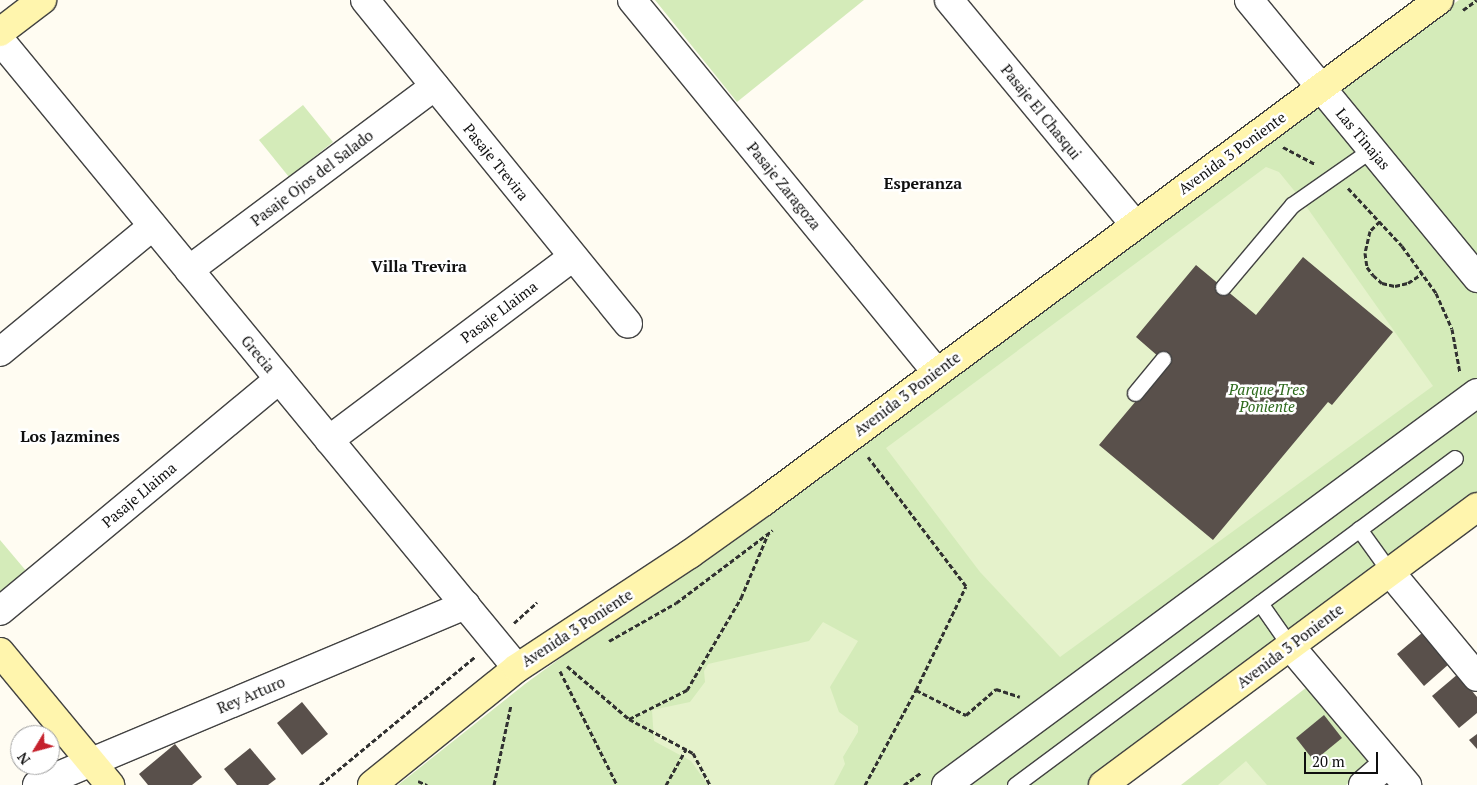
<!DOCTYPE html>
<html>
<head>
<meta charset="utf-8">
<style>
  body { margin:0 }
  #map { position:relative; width:1477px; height:785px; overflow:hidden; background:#fffcf2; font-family:"PT Serif",serif }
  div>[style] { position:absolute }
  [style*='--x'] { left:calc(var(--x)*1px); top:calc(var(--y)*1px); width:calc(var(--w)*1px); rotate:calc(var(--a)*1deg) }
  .green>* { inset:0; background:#d4ebb9 }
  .pitch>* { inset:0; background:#e5f2cb }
  .building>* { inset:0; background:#59504b }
  .path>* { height:3px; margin-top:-1.5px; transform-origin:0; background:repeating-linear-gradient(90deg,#313131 0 5px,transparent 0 7.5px) }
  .roads { filter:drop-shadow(1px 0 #424242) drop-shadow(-1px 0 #424242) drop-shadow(0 1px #424242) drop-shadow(0 -1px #424242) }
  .lane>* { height:15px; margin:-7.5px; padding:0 7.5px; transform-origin:7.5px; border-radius:7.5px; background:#fff }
  .street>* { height:28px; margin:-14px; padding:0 14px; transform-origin:14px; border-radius:14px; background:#fff }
  .secondary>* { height:28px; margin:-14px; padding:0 14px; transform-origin:14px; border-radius:14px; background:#fff5ad }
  span { translate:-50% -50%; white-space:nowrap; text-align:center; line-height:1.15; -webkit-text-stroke:5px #fff; paint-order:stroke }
  .street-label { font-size:15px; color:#0f0f0f }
  .park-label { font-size:15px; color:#2e6a1c; font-style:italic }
  .neighbourhood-label { font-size:16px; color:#0f0f0f; font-weight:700 }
  .north { position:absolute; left:10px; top:725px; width:50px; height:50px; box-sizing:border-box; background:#fff; border:1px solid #9f9f9f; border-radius:50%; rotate:233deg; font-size:14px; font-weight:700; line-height:20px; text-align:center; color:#0f0f0f }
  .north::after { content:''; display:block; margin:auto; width:18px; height:22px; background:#c5212c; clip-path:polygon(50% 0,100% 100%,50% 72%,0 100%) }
  .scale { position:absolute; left:1304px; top:752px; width:74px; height:22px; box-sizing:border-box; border:2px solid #0f0f0f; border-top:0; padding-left:6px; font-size:15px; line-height:18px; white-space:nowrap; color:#0f0f0f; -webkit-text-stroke:4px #fff; paint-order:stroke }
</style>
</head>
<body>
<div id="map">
  <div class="green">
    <div style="clip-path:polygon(655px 0,864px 0,737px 102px)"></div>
    <div style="clip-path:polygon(1459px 0,1477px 0,1477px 499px,1087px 785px,398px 785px,525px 684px)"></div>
    <div style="clip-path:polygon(303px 105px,333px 142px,289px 177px,259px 140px)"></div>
    <div style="clip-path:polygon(0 540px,27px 572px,0 594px)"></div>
    <div style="clip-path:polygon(1307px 687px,1371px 765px,1346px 785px,1181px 785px)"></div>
  </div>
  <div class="pitch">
    <div style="clip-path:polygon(1266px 167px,1279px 172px,1301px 199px,1433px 386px,1060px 657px,980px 572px,886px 448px)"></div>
    <div style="clip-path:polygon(823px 622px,858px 641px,830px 687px,839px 712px,858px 726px,858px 732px,843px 757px,845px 764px,834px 785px,708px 785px,691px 761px,654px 741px,652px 710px,690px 702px,705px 682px,704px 671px,708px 664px,809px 641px)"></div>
    <div style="clip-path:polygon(1246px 761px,1267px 785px,1218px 785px)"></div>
  </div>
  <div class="building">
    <div style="clip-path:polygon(1303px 257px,1393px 332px,1332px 405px,1328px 402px,1213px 540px,1099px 445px,1167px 364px,1136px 337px,1196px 265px,1256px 315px)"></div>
    <div style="clip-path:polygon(1422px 633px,1449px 664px,1424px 686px,1397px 654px)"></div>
    <div style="clip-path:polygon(1458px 674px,1477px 697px,1477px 713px,1459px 728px,1432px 696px)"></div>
    <div style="clip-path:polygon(302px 702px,328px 734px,302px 755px,277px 723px)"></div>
    <div style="clip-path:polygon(1324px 715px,1342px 738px,1314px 761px,1296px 738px)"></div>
    <div style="clip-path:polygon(1477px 734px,1477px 749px,1469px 740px)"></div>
    <div style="clip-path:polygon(175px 744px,202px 777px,192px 785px,148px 785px,139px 774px)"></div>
    <div style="clip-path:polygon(250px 748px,276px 779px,268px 785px,237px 785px,224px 769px)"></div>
  </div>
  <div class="path">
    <div style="--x:1463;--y:10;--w:17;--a:-36"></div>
    <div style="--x:1283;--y:147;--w:36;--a:28"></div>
    <div style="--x:1348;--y:188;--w:79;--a:47"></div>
    <div style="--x:1402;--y:246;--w:58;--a:54.1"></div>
    <div style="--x:1436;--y:293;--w:39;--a:66"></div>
    <div style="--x:1452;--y:329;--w:45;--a:79.7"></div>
    <div style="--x:1380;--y:221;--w:14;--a:135"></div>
    <div style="--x:1370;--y:231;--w:23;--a:103"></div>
    <div style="--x:1365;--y:253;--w:14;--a:82"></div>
    <div style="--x:1367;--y:267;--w:10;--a:53"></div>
    <div style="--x:1373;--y:275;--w:12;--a:42"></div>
    <div style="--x:1382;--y:283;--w:13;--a:13"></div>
    <div style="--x:1395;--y:286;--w:13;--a:-13"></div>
    <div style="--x:1408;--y:283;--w:18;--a:-34"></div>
    <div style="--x:514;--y:623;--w:31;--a:-42"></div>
    <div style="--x:609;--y:641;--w:77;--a:-29.6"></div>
    <div style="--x:676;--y:603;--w:121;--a:-37"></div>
    <div style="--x:567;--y:666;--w:82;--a:40.5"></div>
    <div style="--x:629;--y:719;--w:72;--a:28"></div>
    <div style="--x:693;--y:753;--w:36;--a:62"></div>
    <div style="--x:560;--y:671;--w:127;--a:63.4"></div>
    <div style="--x:916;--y:690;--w:56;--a:26.6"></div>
    <div style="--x:966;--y:715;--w:40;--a:-41"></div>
    <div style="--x:996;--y:689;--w:25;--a:18"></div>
    <div style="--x:629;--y:719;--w:65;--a:-26.6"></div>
    <div style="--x:687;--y:690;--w:107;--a:-59.6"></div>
    <div style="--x:741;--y:598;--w:69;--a:-67.1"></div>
    <div style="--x:418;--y:781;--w:10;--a:24"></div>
    <div style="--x:320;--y:785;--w:201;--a:-39.6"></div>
    <div style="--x:494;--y:785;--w:82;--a:-78"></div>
    <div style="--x:666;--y:785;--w:41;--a:-60.9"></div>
    <div style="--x:865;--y:785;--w:108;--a:-61.8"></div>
    <div style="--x:916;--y:690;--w:115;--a:-64.3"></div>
    <div style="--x:966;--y:586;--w:162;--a:-127.2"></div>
    <div style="--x:904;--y:785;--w:22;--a:-36"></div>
  </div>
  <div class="roads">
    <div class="lane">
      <div style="--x:1223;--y:287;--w:107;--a:-49.9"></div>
      <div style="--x:1292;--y:205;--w:98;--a:-35"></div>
      <div style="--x:1135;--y:393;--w:44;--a:-50.5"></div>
      <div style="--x:1359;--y:529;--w:53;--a:54.2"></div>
      <div style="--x:1260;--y:603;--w:52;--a:55.1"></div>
      <div style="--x:1015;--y:785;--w:548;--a:-36.62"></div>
    </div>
    <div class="street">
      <div style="--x:365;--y:0;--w:417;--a:50.9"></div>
      <div style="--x:632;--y:0;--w:480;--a:50.7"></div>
      <div style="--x:949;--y:0;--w:291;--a:50.4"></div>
      <div style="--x:1249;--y:0;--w:360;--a:50.6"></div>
      <div style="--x:0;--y:40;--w:813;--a:50.54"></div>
      <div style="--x:189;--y:270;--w:307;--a:-36.8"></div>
      <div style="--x:0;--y:352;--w:198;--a:-39.5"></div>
      <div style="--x:329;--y:440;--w:305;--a:-36.9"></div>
      <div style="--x:1390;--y:572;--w:136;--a:50.4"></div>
      <div style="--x:0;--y:611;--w:363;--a:-39.7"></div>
      <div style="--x:1290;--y:646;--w:182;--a:49.9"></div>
      <div style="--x:37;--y:785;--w:465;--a:-22.8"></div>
      <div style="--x:946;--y:785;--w:660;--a:-36.44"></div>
      <div style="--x:1363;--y:785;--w:33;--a:-41"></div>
    </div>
    <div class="secondary">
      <div style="--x:0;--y:32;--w:53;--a:-37.3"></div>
      <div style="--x:0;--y:652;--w:173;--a:50.4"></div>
      <div style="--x:372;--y:785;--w:186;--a:-38.9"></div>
      <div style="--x:517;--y:668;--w:207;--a:-33.4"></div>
      <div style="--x:690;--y:554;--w:90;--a:-35.5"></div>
      <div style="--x:763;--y:502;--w:842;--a:-36.6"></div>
      <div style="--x:1103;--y:785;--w:466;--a:-36.6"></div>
    </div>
  </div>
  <div class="street-label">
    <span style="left:1041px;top:112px;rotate:51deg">Pasaje El Chasqui</span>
    <span style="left:1363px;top:139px;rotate:50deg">Las Tinajas</span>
    <span style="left:1232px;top:153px;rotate:-36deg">Avenida 3 Poniente</span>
    <span style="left:496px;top:162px;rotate:51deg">Pasaje Trevira</span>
    <span style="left:312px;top:178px;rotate:-37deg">Pasaje Ojos del Salado</span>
    <span style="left:784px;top:186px;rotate:51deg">Pasaje Zaragoza</span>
    <span style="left:499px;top:312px;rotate:-37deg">Pasaje Llaima</span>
    <span style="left:258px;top:354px;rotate:50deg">Grecia</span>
    <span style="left:907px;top:394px;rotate:-37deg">Avenida 3 Poniente</span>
    <span style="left:139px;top:495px;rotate:-40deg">Pasaje Llaima</span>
    <span style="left:577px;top:628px;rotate:-33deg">Avenida 3 Poniente</span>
    <span style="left:1290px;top:646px;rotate:-37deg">Avenida 3 Poniente</span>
    <span style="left:251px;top:695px;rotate:-23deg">Rey Arturo</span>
  </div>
  <div class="park-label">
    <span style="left:1267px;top:398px">Parque Tres<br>Poniente</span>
  </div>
  <div class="neighbourhood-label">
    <span style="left:923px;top:183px">Esperanza</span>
    <span style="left:419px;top:266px">Villa Trevira</span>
    <span style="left:70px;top:436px">Los Jazmines</span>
  </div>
  <div class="north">N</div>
  <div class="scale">20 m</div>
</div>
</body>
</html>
